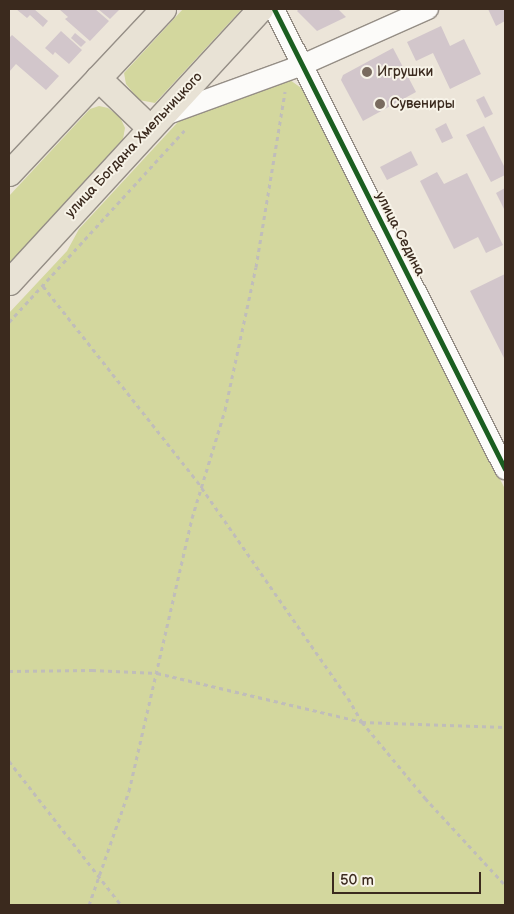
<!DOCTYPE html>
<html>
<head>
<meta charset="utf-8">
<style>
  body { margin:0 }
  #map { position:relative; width:514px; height:914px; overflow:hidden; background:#ece5d9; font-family:"Balsamiq Sans",sans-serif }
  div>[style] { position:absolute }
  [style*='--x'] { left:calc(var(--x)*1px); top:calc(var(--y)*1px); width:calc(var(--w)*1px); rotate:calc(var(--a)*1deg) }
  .green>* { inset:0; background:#d3d79e }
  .building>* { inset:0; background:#d2c6cb }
  .path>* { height:3px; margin-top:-1.5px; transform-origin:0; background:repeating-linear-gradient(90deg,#c0bdba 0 4px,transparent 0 8px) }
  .roads { filter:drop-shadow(1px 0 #958e86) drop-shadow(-1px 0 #958e86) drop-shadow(0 1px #958e86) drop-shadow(0 -1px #958e86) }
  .minor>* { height:20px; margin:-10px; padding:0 10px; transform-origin:10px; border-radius:10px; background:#fcfbf9 }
  .major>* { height:25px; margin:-12.5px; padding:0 12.5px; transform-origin:12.5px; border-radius:12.5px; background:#e8e2d5 }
  .cycleway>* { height:5px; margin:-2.5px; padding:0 2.5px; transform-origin:2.5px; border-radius:2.5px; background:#1b5e20 }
  .dots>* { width:14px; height:14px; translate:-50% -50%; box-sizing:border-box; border:2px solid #f7f3e8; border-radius:50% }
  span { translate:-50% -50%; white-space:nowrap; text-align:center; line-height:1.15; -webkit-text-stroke:4px #f7f3e8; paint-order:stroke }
  .poi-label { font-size:14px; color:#3b2a1e }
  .left { translate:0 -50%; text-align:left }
  .street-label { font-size:14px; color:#3b2a1e }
  .frame { position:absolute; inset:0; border:10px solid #3b2a1e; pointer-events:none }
  .scale { position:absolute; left:332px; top:872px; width:149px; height:22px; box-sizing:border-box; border:2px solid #3b2a1e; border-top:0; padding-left:6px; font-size:15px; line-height:18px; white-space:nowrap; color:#3b2a1e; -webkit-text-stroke:4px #f7f3e8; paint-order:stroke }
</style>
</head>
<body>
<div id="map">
  <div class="green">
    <div style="clip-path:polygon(183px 9px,242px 9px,155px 103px,139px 100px,126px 84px,124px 73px)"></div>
    <div style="clip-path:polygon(281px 78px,290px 80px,304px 90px,505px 489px,505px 905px,9px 905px,9px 313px,67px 251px,79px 229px,178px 122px,186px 116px)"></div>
    <div style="clip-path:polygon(99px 106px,108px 108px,120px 117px,125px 128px,123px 139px,9px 264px,9px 196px,90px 109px)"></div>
  </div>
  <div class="building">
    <div style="clip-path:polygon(16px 9px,34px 9px,48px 21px,43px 27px,30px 15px,27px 18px)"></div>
    <div style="clip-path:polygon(59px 9px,95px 9px,109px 21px,90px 41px,65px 19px,68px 17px)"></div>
    <div style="clip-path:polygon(98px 9px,120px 9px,110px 19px)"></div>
    <div style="clip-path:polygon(299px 9px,338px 9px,346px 17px,317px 31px,297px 11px)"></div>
    <div style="clip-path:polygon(488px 9px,505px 9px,505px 21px,496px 26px)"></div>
    <div style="clip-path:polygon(441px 26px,450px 46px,464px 39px,481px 74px,450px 89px,433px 53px,416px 61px,407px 42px)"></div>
    <div style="clip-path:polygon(61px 31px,82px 50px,69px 64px,55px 52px,53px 55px,45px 48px)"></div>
    <div style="clip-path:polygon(75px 33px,86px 42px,81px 47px,71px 38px)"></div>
    <div style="clip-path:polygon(12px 35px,59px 76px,46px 90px,16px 64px,9px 72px,9px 38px)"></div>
    <div style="clip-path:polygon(393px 48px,416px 92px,363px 121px,341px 80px,343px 75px)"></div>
    <div style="clip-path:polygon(484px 96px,493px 114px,485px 118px,476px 100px)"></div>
    <div style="clip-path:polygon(446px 123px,453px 138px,442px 143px,435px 129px)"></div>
    <div style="clip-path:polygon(484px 126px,505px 168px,505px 175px,491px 182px,466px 135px)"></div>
    <div style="clip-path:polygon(411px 151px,418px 165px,387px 180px,380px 167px)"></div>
    <div style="clip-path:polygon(437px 172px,444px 184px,467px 173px,503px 245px,486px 253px,478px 237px,454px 249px,420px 181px)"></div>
    <div style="clip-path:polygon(505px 188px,505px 211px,496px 193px)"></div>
    <div style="clip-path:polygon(505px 274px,505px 360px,470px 291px)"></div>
  </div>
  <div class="path">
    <div style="--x:43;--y:286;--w:248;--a:51.7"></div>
    <div style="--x:197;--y:481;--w:264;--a:55.2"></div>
    <div style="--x:348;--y:698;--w:28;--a:60"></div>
    <div style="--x:362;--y:722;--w:99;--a:50.3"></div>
    <div style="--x:425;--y:798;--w:118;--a:47.4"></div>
    <div style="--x:9;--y:322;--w:262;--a:-47.5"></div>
    <div style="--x:9;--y:671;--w:83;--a:-0.7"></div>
    <div style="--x:92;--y:670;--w:65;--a:2.6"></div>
    <div style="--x:157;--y:673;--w:211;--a:13.4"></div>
    <div style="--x:362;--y:722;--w:143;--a:2"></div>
    <div style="--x:9;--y:761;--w:182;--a:52.1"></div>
    <div style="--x:89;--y:905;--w:121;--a:-70.7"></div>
    <div style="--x:129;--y:791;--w:280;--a:-77"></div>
    <div style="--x:192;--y:518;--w:113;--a:-73"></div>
    <div style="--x:225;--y:410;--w:146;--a:-77.8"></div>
    <div style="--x:256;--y:267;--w:178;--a:-80.6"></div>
  </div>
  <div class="roads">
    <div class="minor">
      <div style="--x:274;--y:9;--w:515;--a:63.34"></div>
      <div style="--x:162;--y:116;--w:149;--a:-20"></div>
      <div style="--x:302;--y:65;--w:138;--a:-24"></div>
    </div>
    <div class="major">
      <div style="--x:98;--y:78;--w:72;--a:43.9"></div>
      <div style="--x:9;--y:173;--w:225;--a:-46.8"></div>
      <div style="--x:9;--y:282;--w:371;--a:-47.4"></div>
    </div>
  </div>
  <div class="cycleway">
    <div style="--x:274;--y:9;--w:515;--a:63.34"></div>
  </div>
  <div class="dots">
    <div style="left:367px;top:72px;background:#796b5f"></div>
    <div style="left:380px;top:104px;background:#796b5f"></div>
  </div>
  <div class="poi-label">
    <span class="left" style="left:377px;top:72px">Игрушки</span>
    <span class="left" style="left:390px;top:104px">Сувениры</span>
  </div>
  <div class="street-label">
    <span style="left:134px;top:145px;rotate:-47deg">улица Богдана Хмельницкого</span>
    <span style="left:400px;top:234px;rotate:63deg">улица Седина</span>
  </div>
  <div class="frame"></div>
  <div class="scale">50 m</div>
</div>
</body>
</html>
